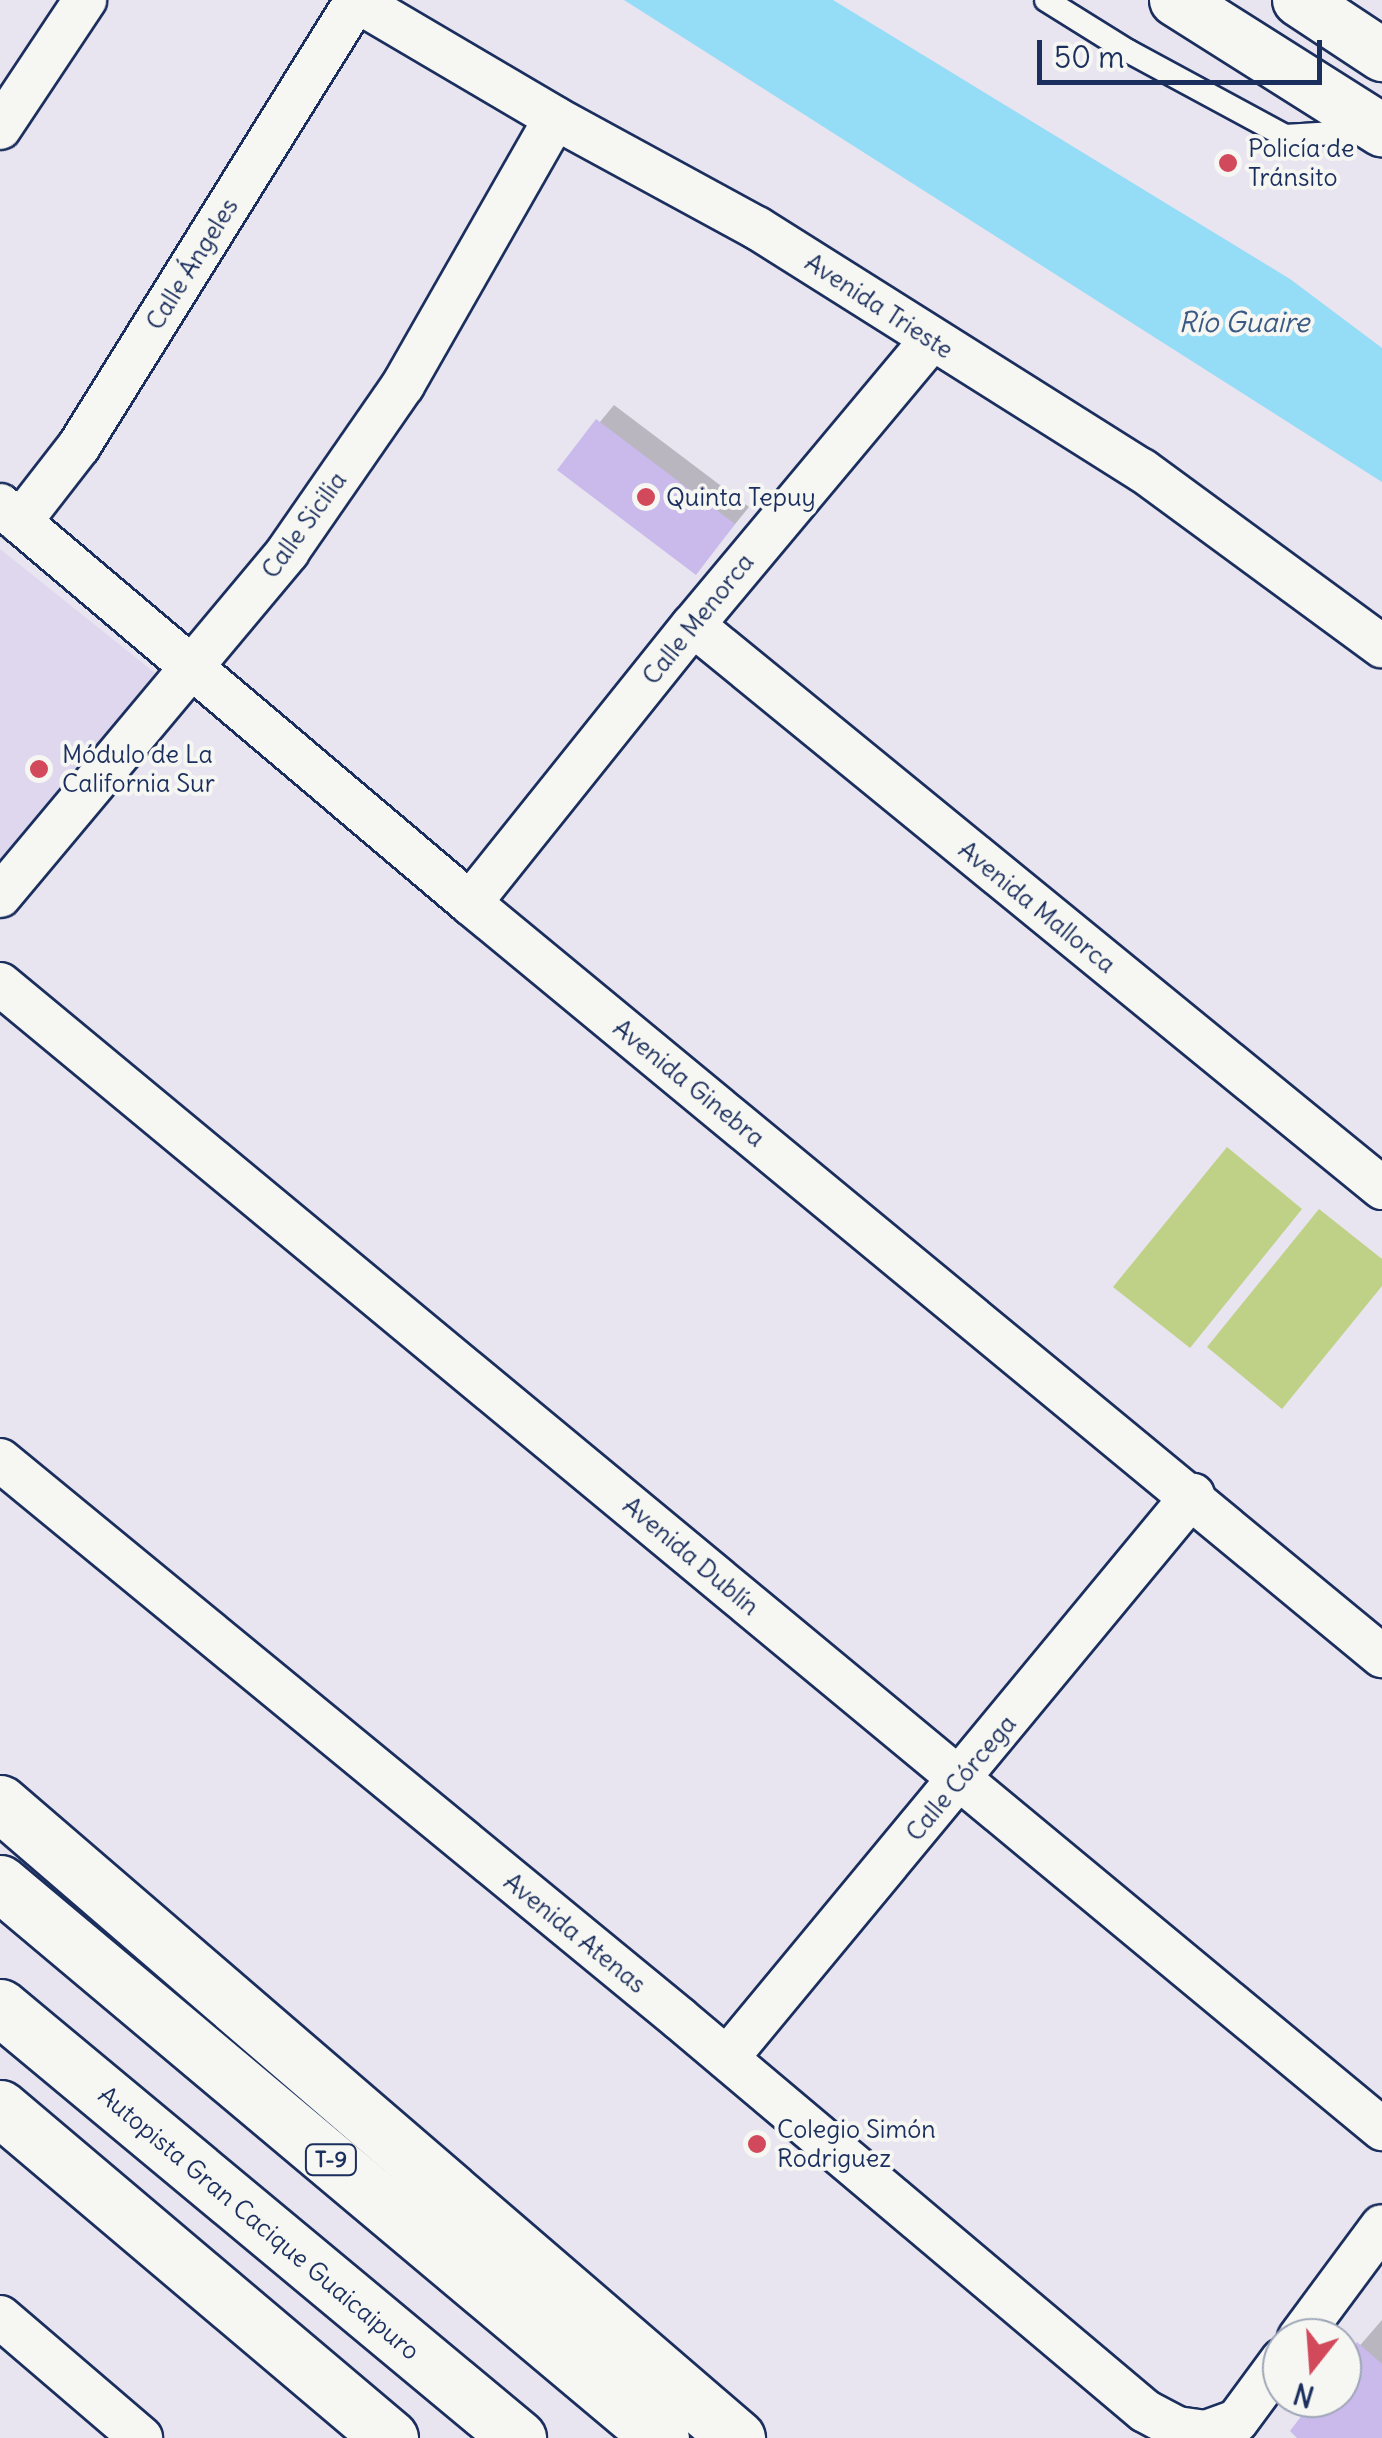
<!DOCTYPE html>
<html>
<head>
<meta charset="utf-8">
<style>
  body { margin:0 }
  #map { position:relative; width:1382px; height:2438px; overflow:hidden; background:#e8e4f0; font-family:Delius,sans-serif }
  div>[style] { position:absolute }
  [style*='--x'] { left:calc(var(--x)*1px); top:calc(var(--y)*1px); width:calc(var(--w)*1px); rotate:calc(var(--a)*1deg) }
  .built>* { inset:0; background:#dfd7ee }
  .green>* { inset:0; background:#bfd186 }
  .water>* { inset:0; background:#95ddf7 }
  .shadow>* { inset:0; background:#0003 }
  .building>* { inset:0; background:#c9baeb }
  .roads { filter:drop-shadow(2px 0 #1b2f5e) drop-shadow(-2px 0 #1b2f5e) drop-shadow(0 2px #1b2f5e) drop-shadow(0 -2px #1b2f5e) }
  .service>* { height:22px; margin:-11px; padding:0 11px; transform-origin:11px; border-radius:11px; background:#f6f6f2 }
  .minor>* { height:42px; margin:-21px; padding:0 21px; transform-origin:21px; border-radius:21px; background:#f6f6f2 }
  .tertiary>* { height:52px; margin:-26px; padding:0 26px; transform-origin:26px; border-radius:26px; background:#f6f6f2 }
  .motorway>* { height:55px; margin:-27.5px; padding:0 27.5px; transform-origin:27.5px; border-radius:27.5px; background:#f6f6f2 }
  .dots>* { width:28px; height:28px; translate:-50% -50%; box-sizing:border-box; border:5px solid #f6f6f2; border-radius:50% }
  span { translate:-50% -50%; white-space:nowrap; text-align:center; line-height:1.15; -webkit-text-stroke:8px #f6f6f2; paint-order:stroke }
  .shield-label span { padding:2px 8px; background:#f6f6f2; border:2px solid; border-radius:8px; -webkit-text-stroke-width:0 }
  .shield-label { font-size:22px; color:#1b2f5e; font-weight:700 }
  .poi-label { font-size:25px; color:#1b2f5e }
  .left { translate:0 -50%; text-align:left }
  .street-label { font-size:25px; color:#1b2f5e }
  .water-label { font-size:28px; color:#3a5a84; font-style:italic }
  .north { position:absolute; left:1262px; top:2318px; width:100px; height:100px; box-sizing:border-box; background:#f6f6f2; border:2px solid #9ea6b7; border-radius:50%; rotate:197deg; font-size:28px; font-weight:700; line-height:40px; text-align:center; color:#1b2f5e }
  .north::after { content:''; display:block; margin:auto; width:35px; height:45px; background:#d1495b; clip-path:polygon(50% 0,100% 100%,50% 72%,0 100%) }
  .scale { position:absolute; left:1037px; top:40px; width:285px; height:45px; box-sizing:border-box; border:5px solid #1b2f5e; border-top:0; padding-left:12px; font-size:30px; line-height:35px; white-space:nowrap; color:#1b2f5e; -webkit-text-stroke:8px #f6f6f2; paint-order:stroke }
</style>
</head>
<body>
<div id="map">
  <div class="built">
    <div style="clip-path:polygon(0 549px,155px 673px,0 865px)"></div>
  </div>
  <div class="green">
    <div style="clip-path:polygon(1227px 1147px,1302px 1209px,1190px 1348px,1113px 1287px)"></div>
    <div style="clip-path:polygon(1319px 1209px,1382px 1259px,1382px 1286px,1282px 1409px,1207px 1347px)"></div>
  </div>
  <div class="water">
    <div style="clip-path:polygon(624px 0,833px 0,1290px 279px,1382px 348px,1382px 482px)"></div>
  </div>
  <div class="shadow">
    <div style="clip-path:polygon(614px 405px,749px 507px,696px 572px,561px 469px)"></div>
    <div style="clip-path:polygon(1382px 2320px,1382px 2438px,1301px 2438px,1318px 2398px,1342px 2398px,1342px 2366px)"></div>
  </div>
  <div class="building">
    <div style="clip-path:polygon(596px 419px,735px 524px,696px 575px,557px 470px)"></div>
    <div style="clip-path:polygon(1357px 2342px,1382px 2364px,1382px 2438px,1297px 2438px,1290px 2431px,1315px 2398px,1342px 2398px,1342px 2362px)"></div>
  </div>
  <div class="roads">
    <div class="service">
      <div style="--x:1046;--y:0;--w:97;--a:31.9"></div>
      <div style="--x:1128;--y:51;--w:179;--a:28.4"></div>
      <div style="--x:1285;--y:136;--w:82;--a:-3.5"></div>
    </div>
    <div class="minor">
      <div style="--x:355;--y:0;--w:232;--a:30.5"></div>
      <div style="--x:555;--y:118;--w:230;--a:28.6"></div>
      <div style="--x:757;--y:228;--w:455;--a:32.2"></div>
      <div style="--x:1142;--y:470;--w:298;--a:36.3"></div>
      <div style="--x:0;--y:128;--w:154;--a:-56.4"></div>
      <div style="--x:0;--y:505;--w:616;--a:40.26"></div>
      <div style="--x:470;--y:903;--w:1183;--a:39.55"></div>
      <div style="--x:20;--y:522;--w:96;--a:-52.2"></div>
      <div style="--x:79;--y:446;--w:524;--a:-58.1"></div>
      <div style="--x:693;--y:625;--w:890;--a:39.25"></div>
      <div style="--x:0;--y:896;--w:449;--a:-50.1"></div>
      <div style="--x:288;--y:551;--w:202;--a:-55.3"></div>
      <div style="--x:403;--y:385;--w:307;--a:-60.3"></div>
      <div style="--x:470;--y:903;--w:356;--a:-51.3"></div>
      <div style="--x:693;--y:625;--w:371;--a:-50.1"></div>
      <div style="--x:0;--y:984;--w:1795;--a:39.64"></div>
      <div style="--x:0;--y:1460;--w:880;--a:39.42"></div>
      <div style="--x:680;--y:2019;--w:608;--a:40.13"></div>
      <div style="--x:1145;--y:2411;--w:36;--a:28"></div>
      <div style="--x:1177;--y:2428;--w:29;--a:8"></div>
      <div style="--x:1206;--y:2432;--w:33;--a:-20"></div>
      <div style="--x:1237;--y:2421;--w:76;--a:-53.6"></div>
      <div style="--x:727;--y:2058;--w:731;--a:-50.39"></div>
      <div style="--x:0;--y:2317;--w:186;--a:40.6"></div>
      <div style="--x:1299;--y:2338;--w:139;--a:-53.5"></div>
    </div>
    <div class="tertiary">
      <div style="--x:1176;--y:0;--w:244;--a:32.3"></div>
      <div style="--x:1299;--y:0;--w:100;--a:33.5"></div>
    </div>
    <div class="motorway">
      <div style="--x:0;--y:1803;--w:973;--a:40.75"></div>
      <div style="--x:0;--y:1883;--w:863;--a:40.02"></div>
      <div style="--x:0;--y:2007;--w:674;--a:39.76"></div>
      <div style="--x:0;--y:2108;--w:511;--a:40.24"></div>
    </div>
  </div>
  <div class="dots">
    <div style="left:1228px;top:163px;background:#d1495b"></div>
    <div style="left:646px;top:497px;background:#d1495b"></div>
    <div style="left:39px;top:769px;background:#d1495b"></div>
    <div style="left:757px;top:2144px;background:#d1495b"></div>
  </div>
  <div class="shield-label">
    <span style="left:331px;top:2160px">T-9</span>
  </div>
  <div class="poi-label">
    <span class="left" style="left:1248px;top:163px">Policía de<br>Tránsito</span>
    <span class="left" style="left:666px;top:497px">Quinta Tepuy</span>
    <span class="left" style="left:62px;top:769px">Módulo de La<br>California Sur</span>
    <span class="left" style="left:777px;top:2144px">Colegio Simón<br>Rodriguez</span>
  </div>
  <div class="street-label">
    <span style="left:192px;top:264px;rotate:-58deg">Calle Ángeles</span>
    <span style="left:879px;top:306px;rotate:33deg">Avenida Trieste</span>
    <span style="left:304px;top:525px;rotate:-54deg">Calle Sicilia</span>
    <span style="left:698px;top:619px;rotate:-51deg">Calle Menorca</span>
    <span style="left:1037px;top:907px;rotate:39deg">Avenida Mallorca</span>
    <span style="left:689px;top:1083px;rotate:39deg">Avenida Ginebra</span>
    <span style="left:691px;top:1556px;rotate:40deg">Avenida Dublín</span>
    <span style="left:961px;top:1778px;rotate:-50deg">Calle Córcega</span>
    <span style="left:575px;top:1933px;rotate:39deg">Avenida Atenas</span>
    <span style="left:259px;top:2223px;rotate:40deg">Autopista Gran Cacique Guaicaipuro</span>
  </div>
  <div class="water-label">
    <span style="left:1244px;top:322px">Río Guaire</span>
  </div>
  <div class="north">N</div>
  <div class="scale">50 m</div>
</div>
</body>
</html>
